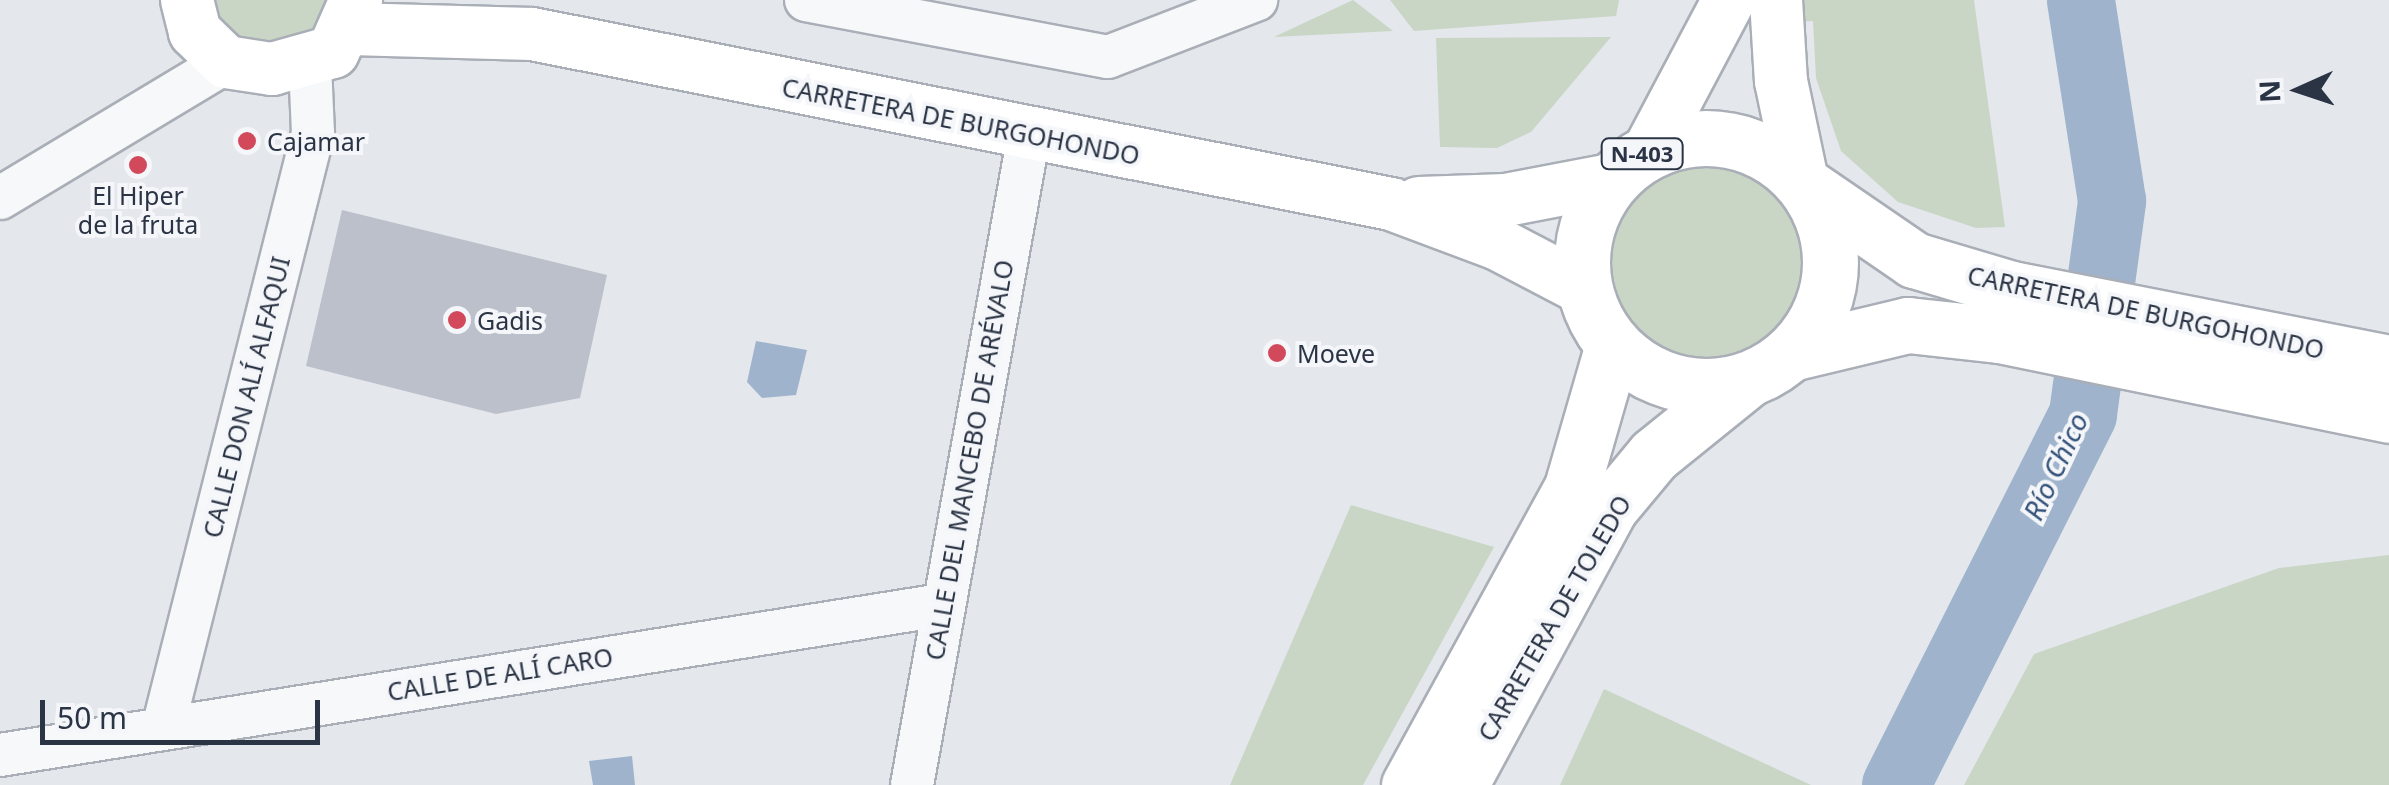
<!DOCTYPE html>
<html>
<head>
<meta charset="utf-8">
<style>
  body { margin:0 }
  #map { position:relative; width:2389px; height:785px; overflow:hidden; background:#e4e7ec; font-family:"Noto Sans",sans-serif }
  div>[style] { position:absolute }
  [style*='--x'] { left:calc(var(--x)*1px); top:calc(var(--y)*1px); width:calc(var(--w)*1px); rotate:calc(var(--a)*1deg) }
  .green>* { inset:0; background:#c9d6c5 }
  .round { border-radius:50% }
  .water>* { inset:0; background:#9fb4cc }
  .river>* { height:68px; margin:-34px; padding:0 34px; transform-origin:34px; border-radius:34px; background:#9fb4cc }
  .building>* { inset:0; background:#bbc0ca }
  .roads { filter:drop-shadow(2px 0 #a9aeb7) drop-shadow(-2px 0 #a9aeb7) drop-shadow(0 2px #a9aeb7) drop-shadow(0 -2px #a9aeb7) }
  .minor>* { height:42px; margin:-21px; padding:0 21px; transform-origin:21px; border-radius:21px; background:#f7f8fa }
  .major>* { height:52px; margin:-26px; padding:0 26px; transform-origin:26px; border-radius:26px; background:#fff }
  .highway>* { height:55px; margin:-27.5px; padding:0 27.5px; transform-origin:27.5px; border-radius:27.5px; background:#fff }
  .highway>.ring { margin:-27.5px; padding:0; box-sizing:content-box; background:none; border:55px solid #fff; border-radius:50% }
  .dots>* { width:28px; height:28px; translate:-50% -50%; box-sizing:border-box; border:5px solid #f4f6f9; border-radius:50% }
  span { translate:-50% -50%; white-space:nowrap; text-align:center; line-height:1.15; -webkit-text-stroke:8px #f4f6f9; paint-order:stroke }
  .shield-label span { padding:2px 8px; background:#f4f6f9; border:2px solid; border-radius:8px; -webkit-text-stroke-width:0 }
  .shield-label { font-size:22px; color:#2b3445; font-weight:700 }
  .street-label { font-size:25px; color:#2b3445 }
  .poi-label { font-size:25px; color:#2b3445 }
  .left { translate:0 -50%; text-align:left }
  .water-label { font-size:28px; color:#34527a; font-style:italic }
  .north { position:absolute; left:2249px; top:40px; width:100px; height:100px; -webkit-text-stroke:8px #f4f6f9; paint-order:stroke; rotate:267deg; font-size:28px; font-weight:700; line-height:40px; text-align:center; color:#2b3445 }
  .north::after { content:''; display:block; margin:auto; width:35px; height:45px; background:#2b3445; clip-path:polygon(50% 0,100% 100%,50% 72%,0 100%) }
  .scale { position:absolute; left:40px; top:700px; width:280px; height:45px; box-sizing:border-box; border:5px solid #2b3445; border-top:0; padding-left:12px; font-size:30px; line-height:35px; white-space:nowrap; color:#2b3445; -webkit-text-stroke:8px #f4f6f9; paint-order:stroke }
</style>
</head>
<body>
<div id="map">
  <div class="green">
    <div style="clip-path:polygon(207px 0,333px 0,310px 39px,290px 46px,244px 43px,226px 33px)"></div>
    <div style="clip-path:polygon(1353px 0,1393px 31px,1274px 37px)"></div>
    <div style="clip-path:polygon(1390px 0,1619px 0,1616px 16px,1414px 31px)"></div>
    <div style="clip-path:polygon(1798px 0,1974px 0,2005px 227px,1976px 228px,1898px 202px,1841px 151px,1816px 78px,1813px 21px,1795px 22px)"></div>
    <div style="clip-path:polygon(1611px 37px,1531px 132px,1497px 148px,1440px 147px,1436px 38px)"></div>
    <div class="round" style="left:1608px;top:164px;width:196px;height:196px"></div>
    <div style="clip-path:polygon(1351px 505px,1494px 547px,1363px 785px,1230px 785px)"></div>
    <div style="clip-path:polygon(2389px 555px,2389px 785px,1964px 785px,2034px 654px,2279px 568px)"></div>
    <div style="clip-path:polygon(1604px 689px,1811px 785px,1560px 785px)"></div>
  </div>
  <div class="water">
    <div style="clip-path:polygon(756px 341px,807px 350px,796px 395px,762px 398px,747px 382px)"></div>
    <div style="clip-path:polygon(632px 756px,635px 785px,593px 785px,589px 761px)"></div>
  </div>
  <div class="river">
    <div style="--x:1896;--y:785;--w:415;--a:-63.2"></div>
    <div style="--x:2083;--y:414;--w:215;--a:-82.2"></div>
    <div style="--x:2112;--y:201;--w:203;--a:-98.8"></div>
  </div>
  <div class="building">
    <div style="clip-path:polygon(342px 210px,607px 275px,580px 398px,496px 414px,306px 366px)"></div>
  </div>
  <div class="roads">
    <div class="minor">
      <div style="--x:806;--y:0;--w:307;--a:10.7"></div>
      <div style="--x:1108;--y:57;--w:159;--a:-21.1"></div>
      <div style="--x:0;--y:198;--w:264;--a:-31"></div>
      <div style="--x:163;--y:728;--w:614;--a:-75.85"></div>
      <div style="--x:313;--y:133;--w:69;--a:-92.5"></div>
      <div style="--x:0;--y:755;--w:954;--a:-9.05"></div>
      <div style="--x:912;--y:785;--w:660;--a:-79.8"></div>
    </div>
    <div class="major">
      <div style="--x:187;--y:0;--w:33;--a:76"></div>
      <div style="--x:195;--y:32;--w:43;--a:44.1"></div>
      <div style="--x:226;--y:62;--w:47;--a:8.7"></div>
      <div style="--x:272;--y:69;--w:63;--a:-15.6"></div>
      <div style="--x:333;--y:52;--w:57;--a:-66.1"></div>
      <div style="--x:1776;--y:0;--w:81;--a:86.5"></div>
      <div style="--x:1781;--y:81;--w:102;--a:78.1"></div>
      <div style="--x:350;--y:29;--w:182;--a:1.6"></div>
      <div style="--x:532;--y:34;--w:876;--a:11.19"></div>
      <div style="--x:1391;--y:204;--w:114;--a:20.5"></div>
      <div style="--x:1498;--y:244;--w:97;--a:27.6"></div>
      <div style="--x:1650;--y:149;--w:169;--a:-62.1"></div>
      <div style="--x:1419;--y:203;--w:87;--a:-2"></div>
      <div style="--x:1506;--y:200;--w:107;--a:-10.8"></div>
    </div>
    <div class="highway">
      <div class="ring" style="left:1582px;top:138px;width:193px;height:193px"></div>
      <div style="--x:1806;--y:186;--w:131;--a:34.4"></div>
      <div style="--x:1914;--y:260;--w:102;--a:16.5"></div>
      <div style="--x:2012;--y:289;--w:384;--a:11.1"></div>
      <div style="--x:1791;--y:353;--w:120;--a:-13.5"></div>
      <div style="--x:1908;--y:325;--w:93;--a:6.2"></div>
      <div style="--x:2000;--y:335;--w:397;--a:11.6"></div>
      <div style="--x:1409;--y:785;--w:340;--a:-61.3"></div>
      <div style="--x:1572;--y:487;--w:148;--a:-73.9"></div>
      <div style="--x:1460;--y:785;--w:314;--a:-61.6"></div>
      <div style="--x:1609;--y:509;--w:70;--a:-50.2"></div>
      <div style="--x:1654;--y:455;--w:119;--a:-38.9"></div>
    </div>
  </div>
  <div class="dots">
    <div style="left:247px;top:141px;background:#d1495b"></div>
    <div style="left:138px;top:165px;background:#d1495b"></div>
    <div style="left:457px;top:320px;background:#d1495b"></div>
    <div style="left:1277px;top:353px;background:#d1495b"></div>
  </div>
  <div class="shield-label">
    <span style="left:1642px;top:154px">N-403</span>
  </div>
  <div class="street-label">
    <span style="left:961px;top:121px;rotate:11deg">CARRETERA DE BURGOHONDO</span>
    <span style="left:2146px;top:312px;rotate:12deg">CARRETERA DE BURGOHONDO</span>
    <span style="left:246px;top:397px;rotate:-76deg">CALLE DON ALÍ ALFAQUI</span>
    <span style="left:969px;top:460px;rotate:-80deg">CALLE DEL MANCEBO DE ARÉVALO</span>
    <span style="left:1554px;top:618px;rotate:-60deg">CARRETERA DE TOLEDO</span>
    <span style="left:500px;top:674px;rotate:-9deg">CALLE DE ALÍ CARO</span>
  </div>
  <div class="poi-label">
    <span class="left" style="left:267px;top:141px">Cajamar</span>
    <span style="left:138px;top:210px">El Hiper<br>de la fruta</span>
    <span class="left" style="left:477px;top:320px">Gadis</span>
    <span class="left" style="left:1297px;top:353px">Moeve</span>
  </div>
  <div class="water-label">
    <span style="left:2055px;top:466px;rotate:-65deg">Río Chico</span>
  </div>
  <div class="north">N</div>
  <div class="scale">50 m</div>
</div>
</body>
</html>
